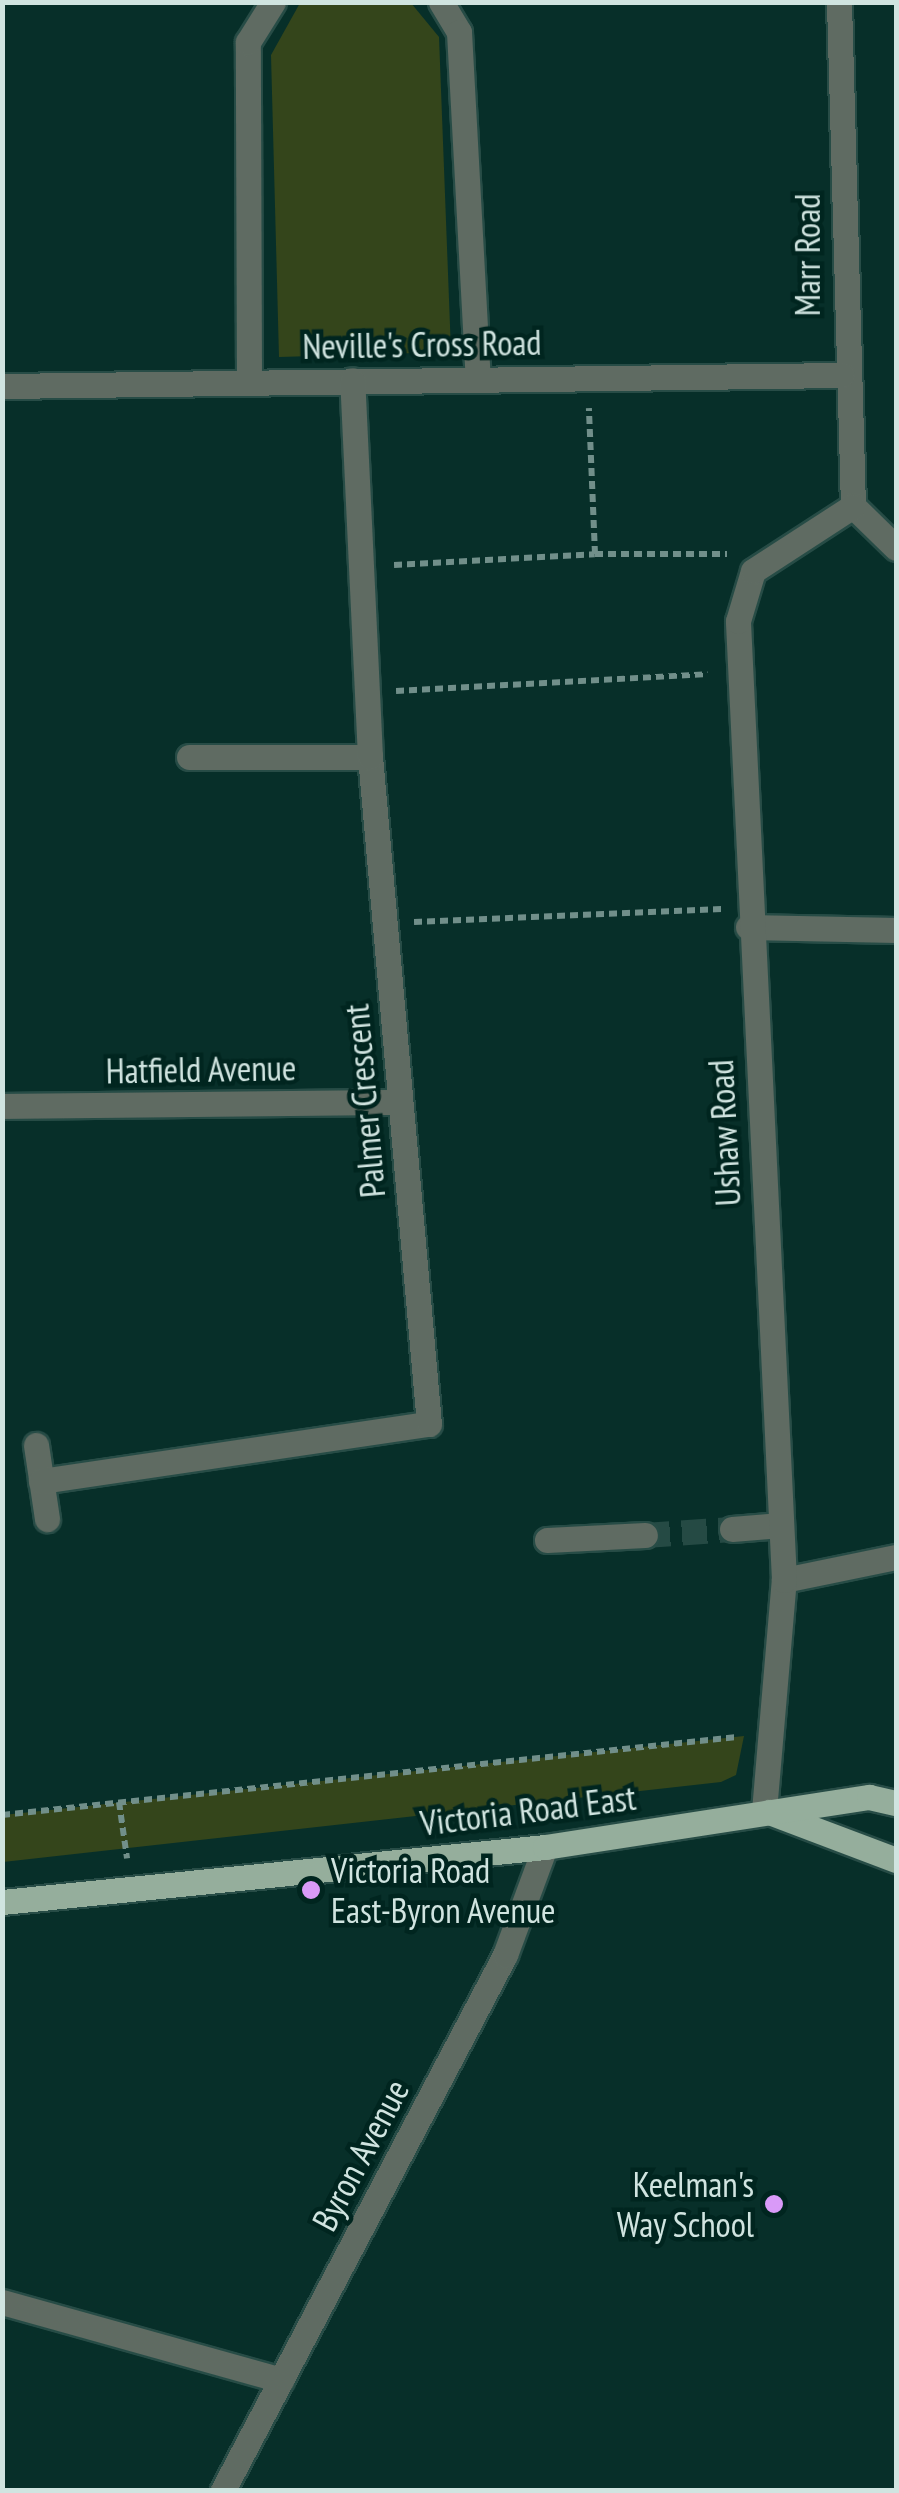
<!DOCTYPE html>
<html>
<head>
<meta charset="utf-8">
<style>
  body { margin:0 }
  #map { position:relative; width:899px; height:2493px; overflow:hidden; background:#072f29; font-family:"PT Sans Narrow",sans-serif }
  div>[style] { position:absolute }
  [style*='--x'] { left:calc(var(--x)*1px); top:calc(var(--y)*1px); width:calc(var(--w)*1px); rotate:calc(var(--a)*1deg) }
  .green>* { inset:0; background:#34451b }
  .minor-tunnel>* { height:25px; margin-top:-12.5px; transform-origin:0; background:repeating-linear-gradient(90deg,#254a44 0 25px,transparent 0 37px) }
  .path>* { height:6px; margin-top:-3px; transform-origin:0; background:repeating-linear-gradient(90deg,#718f8a 0 8px,transparent 0 13px) }
  .roads { filter:drop-shadow(2px 0 #274c46) drop-shadow(-2px 0 #274c46) drop-shadow(0 2px #274c46) drop-shadow(0 -2px #274c46) }
  .minor>* { height:25px; margin:-12.5px; padding:0 12.5px; transform-origin:12.5px; border-radius:12.5px; background:#5f6b62 }
  .major>* { height:25px; margin:-12.5px; padding:0 12.5px; transform-origin:12.5px; border-radius:12.5px; background:#95ae9c }
  .dots>* { width:28px; height:28px; translate:-50% -50%; box-sizing:border-box; border:5px solid #00251f; border-radius:50% }
  span { translate:-50% -50%; white-space:nowrap; text-align:center; line-height:1.15; -webkit-text-stroke:9px #00251f; paint-order:stroke }
  .street-label { font-size:35px; color:#d0e4e0 }
  .poi-label { font-size:35px; color:#d0e4e0 }
  .left { translate:0 -50%; text-align:left }
  .right { translate:-100% -50%; text-align:right }
  .frame { position:absolute; inset:0; border:5px solid #d0e4e0; pointer-events:none }
</style>
</head>
<body>
<div id="map">
  <div class="green">
    <div style="clip-path:polygon(300px 3px,411px 3px,439px 37px,451px 352px,279px 357px,271px 55px)"></div>
    <div style="clip-path:polygon(744px 1736px,736px 1775px,721px 1782px,3px 1862px,3px 1815px)"></div>
  </div>
  <div class="minor-tunnel">
    <div style="--x:645;--y:1535;--w:87;--a:-3.9"></div>
  </div>
  <div class="path">
    <div style="--x:595;--y:554;--w:132;--a:0"></div>
    <div style="--x:394;--y:565;--w:201;--a:-3.1"></div>
    <div style="--x:595;--y:554;--w:146;--a:-92.4"></div>
    <div style="--x:396;--y:691;--w:312;--a:-3.1"></div>
    <div style="--x:414;--y:922;--w:308;--a:-2.4"></div>
    <div style="--x:119;--y:1802;--w:57;--a:81.9"></div>
    <div style="--x:2;--y:1815;--w:739;--a:-6.06"></div>
  </div>
  <div class="roads">
    <div class="minor">
      <div style="--x:441;--y:2;--w:35;--a:59"></div>
      <div style="--x:459;--y:32;--w:348;--a:86.9"></div>
      <div style="--x:839;--y:2;--w:504;--a:88.41"></div>
      <div style="--x:249;--y:381;--w:339;--a:-90.2"></div>
      <div style="--x:248;--y:42;--w:47;--a:-58"></div>
      <div style="--x:2;--y:386;--w:840;--a:-0.75"></div>
      <div style="--x:853;--y:506;--w:60;--a:44.3"></div>
      <div style="--x:189;--y:757;--w:181;--a:0"></div>
      <div style="--x:748;--y:927;--w:148;--a:1.2"></div>
      <div style="--x:2;--y:1106;--w:397;--a:-0.6"></div>
      <div style="--x:36;--y:1445;--w:75;--a:81.5"></div>
      <div style="--x:41;--y:1481;--w:392;--a:-8.4"></div>
      <div style="--x:429;--y:1424;--w:670;--a:-95.05"></div>
      <div style="--x:370;--y:757;--w:377;--a:-92.7"></div>
      <div style="--x:732;--y:1529;--w:49;--a:-4.7"></div>
      <div style="--x:547;--y:1540;--w:98;--a:-2.9"></div>
      <div style="--x:784;--y:1580;--w:114;--a:-11.6"></div>
      <div style="--x:764;--y:1811;--w:232;--a:-85.1"></div>
      <div style="--x:784;--y:1580;--w:960;--a:-92.75"></div>
      <div style="--x:738;--y:621;--w:52;--a:-73.3"></div>
      <div style="--x:753;--y:571;--w:119;--a:-33"></div>
      <div style="--x:2;--y:2302;--w:290;--a:15.6"></div>
      <div style="--x:223;--y:2490;--w:605;--a:-62.21"></div>
      <div style="--x:505;--y:1955;--w:115;--a:-69.7"></div>
    </div>
    <div class="major">
      <div style="--x:769;--y:1812;--w:136;--a:20.7"></div>
      <div style="--x:2;--y:1902;--w:546;--a:-5.78"></div>
      <div style="--x:545;--y:1847;--w:328;--a:-8.8"></div>
      <div style="--x:869;--y:1797;--w:28;--a:13"></div>
    </div>
  </div>
  <div class="dots">
    <div style="left:311px;top:1890px;background:#d99af8"></div>
    <div style="left:774px;top:2204px;background:#d99af8"></div>
  </div>
  <div class="street-label">
    <span style="left:807px;top:255px;rotate:-90deg">Marr Road</span>
    <span style="left:422px;top:344px;rotate:-1deg">Neville's Cross Road</span>
    <span style="left:201px;top:1069px;rotate:-1deg">Hatfield Avenue</span>
    <span style="left:364px;top:1101px;rotate:-95deg">Palmer Crescent</span>
    <span style="left:724px;top:1133px;rotate:-93deg">Ushaw Road</span>
    <span style="left:528px;top:1810px;rotate:-7deg">Victoria Road East</span>
    <span style="left:360px;top:2155px;rotate:-62deg">Byron Avenue</span>
  </div>
  <div class="poi-label">
    <span class="left" style="left:331px;top:1890px">Victoria Road<br>East-Byron Avenue</span>
    <span class="right" style="left:754px;top:2204px">Keelman's<br>Way School</span>
  </div>
  <div class="frame"></div>
</div>
</body>
</html>
